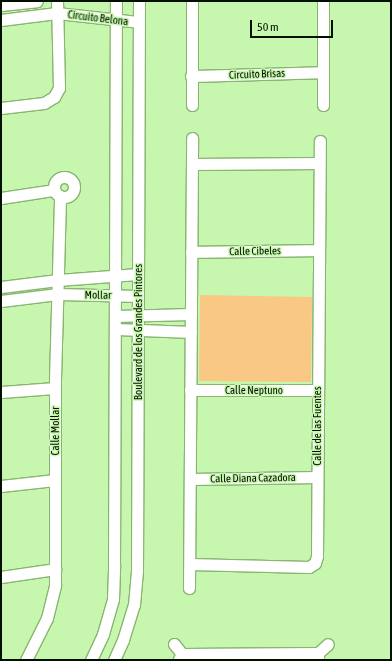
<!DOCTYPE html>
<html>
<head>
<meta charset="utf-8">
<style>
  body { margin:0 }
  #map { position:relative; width:392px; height:661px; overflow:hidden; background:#c7f7ae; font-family:"Asap Condensed",sans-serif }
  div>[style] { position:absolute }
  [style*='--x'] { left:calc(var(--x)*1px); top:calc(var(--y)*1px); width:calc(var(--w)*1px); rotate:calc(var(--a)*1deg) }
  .green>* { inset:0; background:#f9c884 }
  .roads { filter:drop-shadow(1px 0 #88b570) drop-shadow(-1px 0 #88b570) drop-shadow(0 1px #88b570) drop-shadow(0 -1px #88b570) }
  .minor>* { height:11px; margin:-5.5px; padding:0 5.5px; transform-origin:5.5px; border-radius:5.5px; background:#fff }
  .minor>.ring { margin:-5.5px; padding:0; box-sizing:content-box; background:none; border:11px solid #fff; border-radius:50% }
  span { translate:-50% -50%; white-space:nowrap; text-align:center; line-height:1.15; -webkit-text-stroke:3px #c7f7ae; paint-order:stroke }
  .street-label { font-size:11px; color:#031000 }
  .frame { position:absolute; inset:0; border:2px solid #031000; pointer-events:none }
  .scale { position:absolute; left:250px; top:20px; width:83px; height:18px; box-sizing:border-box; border:2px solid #031000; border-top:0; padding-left:5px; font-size:12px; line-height:14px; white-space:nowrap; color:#031000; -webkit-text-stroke:3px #c7f7ae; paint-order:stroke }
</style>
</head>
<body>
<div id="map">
  <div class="green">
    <div style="clip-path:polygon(200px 295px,312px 297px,311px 382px,199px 381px)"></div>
  </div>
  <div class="roads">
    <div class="minor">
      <div style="--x:1;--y:5;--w:36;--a:-6"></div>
      <div style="--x:1;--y:20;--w:56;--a:-7.1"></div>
      <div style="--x:57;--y:13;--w:81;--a:6.3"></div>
      <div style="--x:191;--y:76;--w:132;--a:-1.7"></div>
      <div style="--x:192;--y:105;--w:104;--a:-90"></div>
      <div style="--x:323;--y:105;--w:104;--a:-90"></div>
      <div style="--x:1;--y:108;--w:43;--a:-6.6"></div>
      <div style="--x:44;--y:103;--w:12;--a:-31"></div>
      <div style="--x:54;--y:97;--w:10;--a:-61"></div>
      <div style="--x:59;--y:88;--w:87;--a:-91.3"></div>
      <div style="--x:192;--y:164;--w:127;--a:-0.5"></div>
      <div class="ring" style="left:54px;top:177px;width:9px;height:9px"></div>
      <div style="--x:1;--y:198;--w:54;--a:-8.6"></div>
      <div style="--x:191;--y:252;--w:127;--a:-0.9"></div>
      <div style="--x:1;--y:287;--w:57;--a:-7"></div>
      <div style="--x:58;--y:280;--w:80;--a:-4.3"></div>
      <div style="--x:1;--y:301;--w:57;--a:-7"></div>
      <div style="--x:58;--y:294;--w:80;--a:1.4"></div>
      <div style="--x:116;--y:316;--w:75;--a:-1.5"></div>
      <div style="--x:116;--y:329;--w:75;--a:2.3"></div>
      <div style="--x:190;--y:390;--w:127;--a:0"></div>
      <div style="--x:1;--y:392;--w:54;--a:-4.2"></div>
      <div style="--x:190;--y:479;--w:127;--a:-0.9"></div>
      <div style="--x:1;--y:486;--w:54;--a:-6.3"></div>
      <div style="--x:190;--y:564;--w:119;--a:1.4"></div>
      <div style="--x:309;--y:567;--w:7;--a:-34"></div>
      <div style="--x:315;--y:563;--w:7;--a:-74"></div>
      <div style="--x:317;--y:556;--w:415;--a:-89.6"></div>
      <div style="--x:1;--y:577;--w:55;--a:-8.4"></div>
      <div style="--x:189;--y:588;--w:450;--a:-89.6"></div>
      <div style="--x:174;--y:644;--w:13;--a:51"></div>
      <div style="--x:182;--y:654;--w:6;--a:121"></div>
      <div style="--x:182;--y:654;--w:136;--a:-0.4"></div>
      <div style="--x:318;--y:659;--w:6;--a:-90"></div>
      <div style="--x:318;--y:653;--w:13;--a:-42"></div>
      <div style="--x:26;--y:660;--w:47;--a:-63.4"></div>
      <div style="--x:47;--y:618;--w:34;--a:-76"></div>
      <div style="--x:55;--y:585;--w:206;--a:-90"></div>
      <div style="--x:55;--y:379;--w:183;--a:-88.4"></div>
      <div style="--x:91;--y:660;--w:29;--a:-65"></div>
      <div style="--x:103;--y:634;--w:36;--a:-74"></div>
      <div style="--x:113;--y:599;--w:35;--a:-88"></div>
      <div style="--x:114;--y:564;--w:563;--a:-89.8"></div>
      <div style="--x:114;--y:660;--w:22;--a:-66"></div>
      <div style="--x:123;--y:640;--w:37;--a:-73"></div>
      <div style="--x:134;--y:605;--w:34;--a:-85"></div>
      <div style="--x:137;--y:571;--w:570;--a:-89.8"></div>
    </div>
  </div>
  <div class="street-label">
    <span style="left:98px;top:18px;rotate:7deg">Circuito Belona</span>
    <span style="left:257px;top:74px;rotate:-2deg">Circuito Brisas</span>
    <span style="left:255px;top:251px;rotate:-1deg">Calle Cibeles</span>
    <span style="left:98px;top:295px;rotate:1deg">Mollar</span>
    <span style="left:138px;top:332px;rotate:-90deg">Boulevard de los Grandes Pintores</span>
    <span style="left:254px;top:390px">Calle Neptuno</span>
    <span style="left:317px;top:426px;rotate:-90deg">Calle de las Fuentes</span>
    <span style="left:55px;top:431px;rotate:-90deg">Calle Mollar</span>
    <span style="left:253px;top:478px;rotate:-1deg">Calle Diana Cazadora</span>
  </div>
  <div class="frame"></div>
  <div class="scale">50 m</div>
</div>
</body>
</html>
